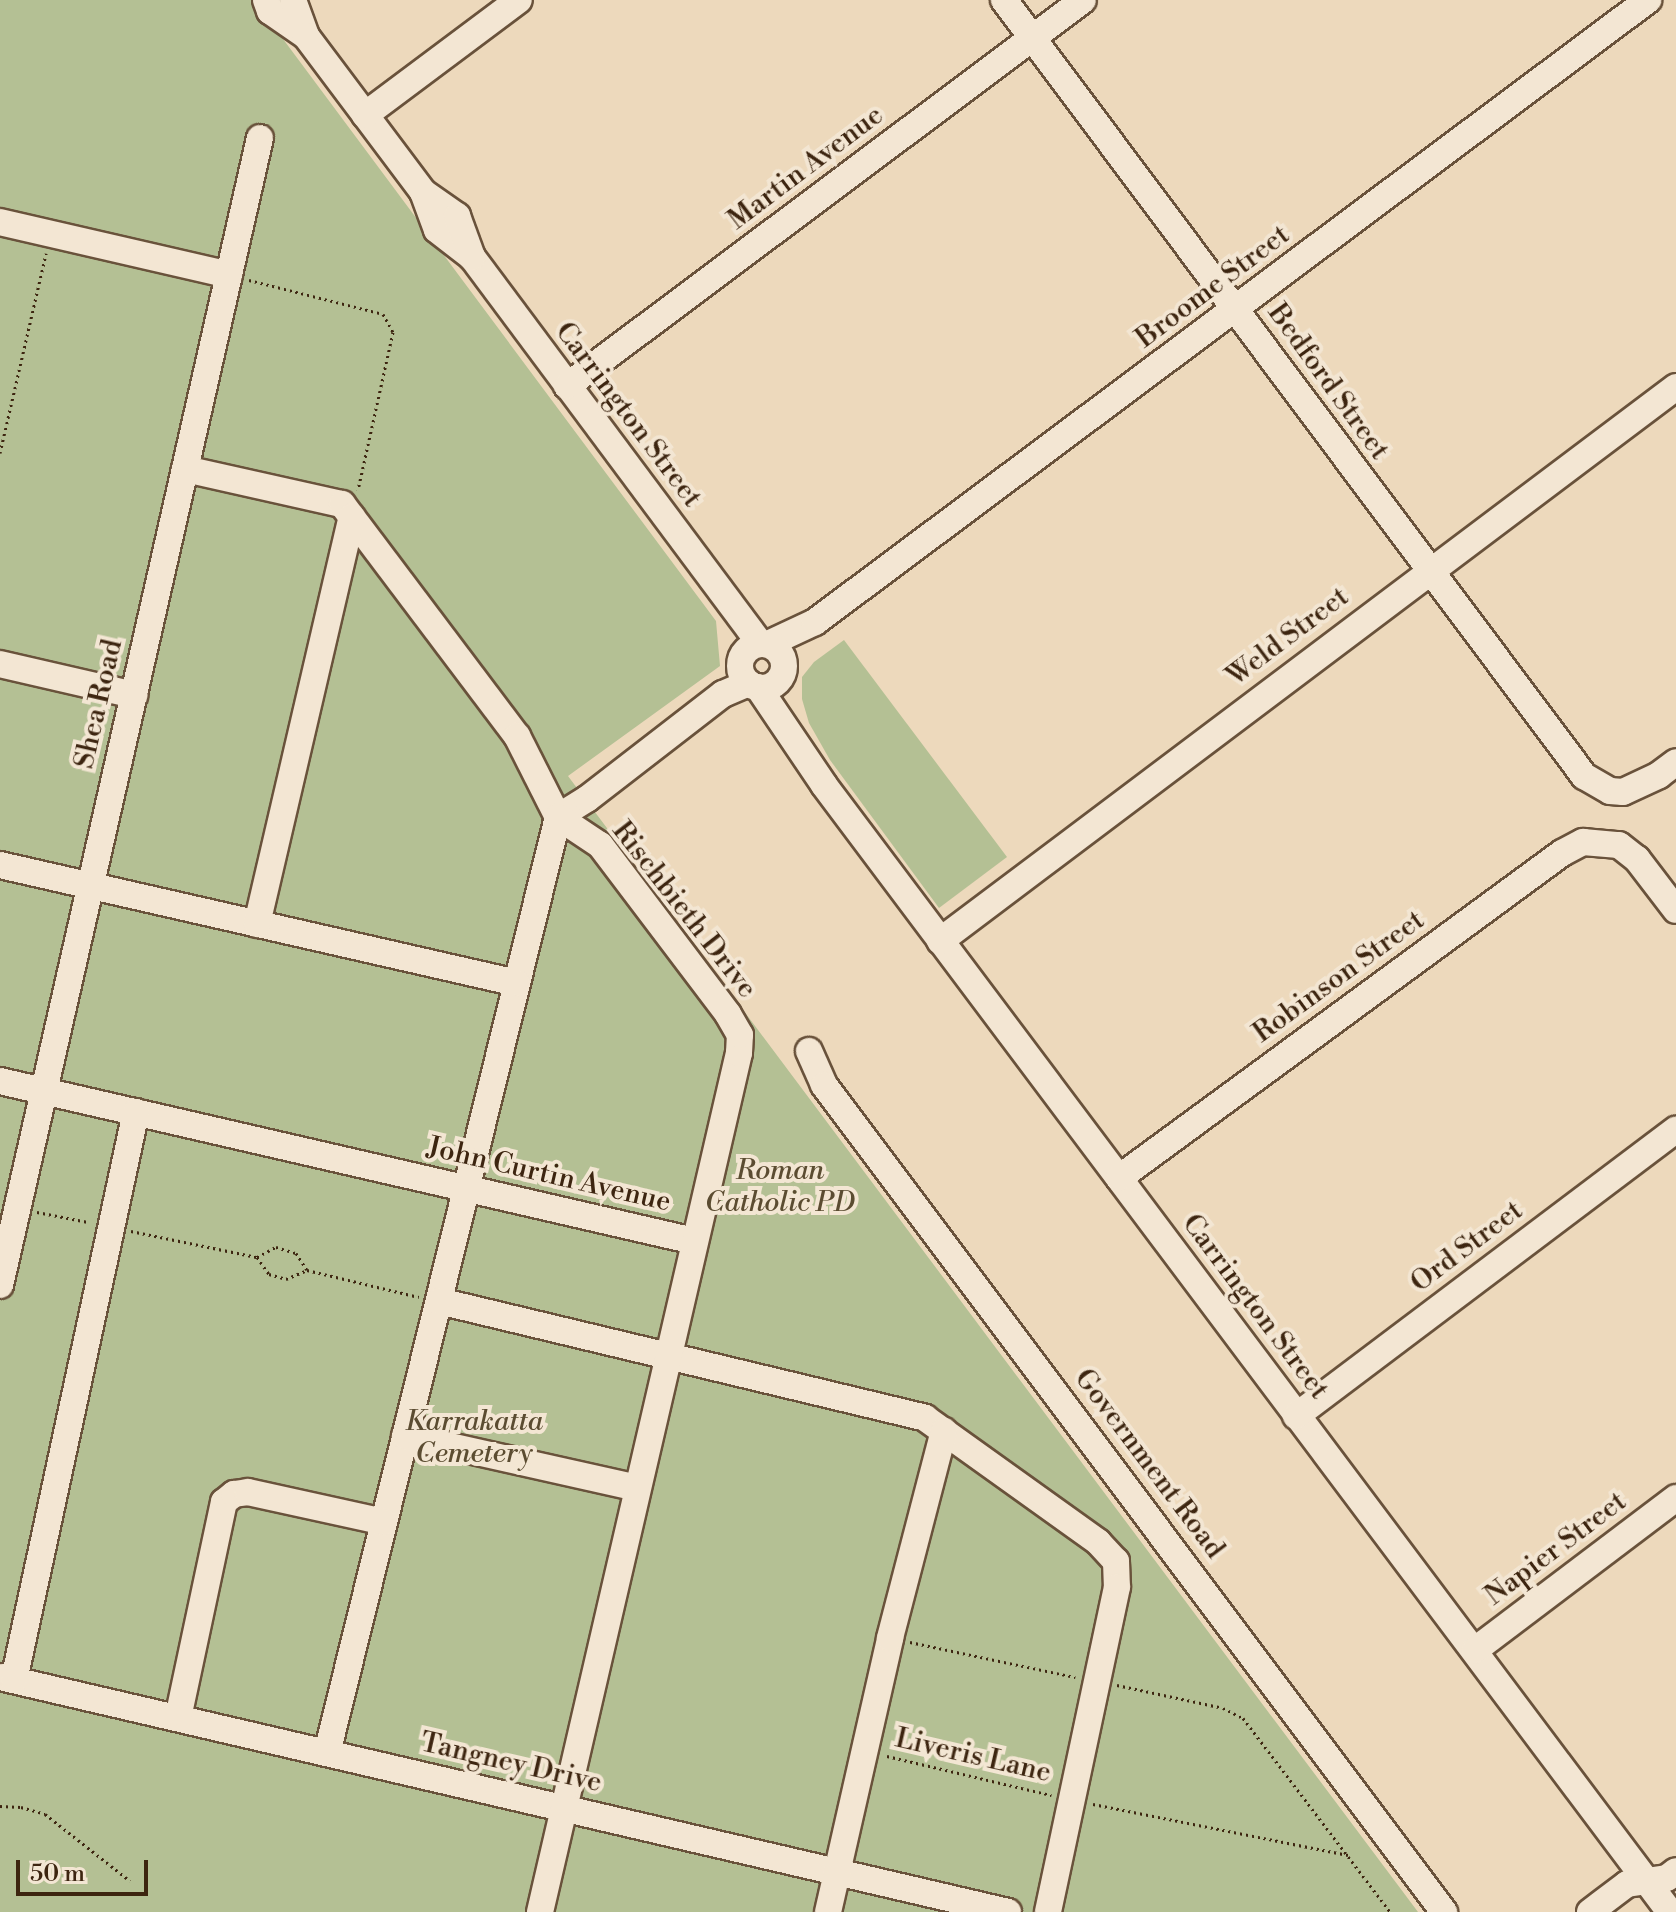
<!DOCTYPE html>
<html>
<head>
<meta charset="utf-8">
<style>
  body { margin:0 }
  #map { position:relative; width:1676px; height:1912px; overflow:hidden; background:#edd9bc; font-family:"Libre Bodoni",serif }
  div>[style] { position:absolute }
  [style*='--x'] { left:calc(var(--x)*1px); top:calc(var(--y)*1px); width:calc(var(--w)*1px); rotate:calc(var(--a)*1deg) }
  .green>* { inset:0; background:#b4c094 }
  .path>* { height:3px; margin-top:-1.5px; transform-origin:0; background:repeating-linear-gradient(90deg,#3d2510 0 2px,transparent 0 6px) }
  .roads { filter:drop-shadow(2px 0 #69523b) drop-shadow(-2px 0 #69523b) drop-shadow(0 2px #69523b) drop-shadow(0 -2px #69523b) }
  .minor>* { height:26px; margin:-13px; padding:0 13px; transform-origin:13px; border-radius:13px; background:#f3e6d3 }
  .minor>.ring { margin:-13px; padding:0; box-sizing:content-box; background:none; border:26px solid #f3e6d3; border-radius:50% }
  span { translate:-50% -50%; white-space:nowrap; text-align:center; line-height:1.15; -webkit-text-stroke:8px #f3e6d3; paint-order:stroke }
  .street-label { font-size:28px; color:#3d2510 }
  .park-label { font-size:28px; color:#5b4c31; font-style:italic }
  .scale { position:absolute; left:16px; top:1860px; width:132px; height:36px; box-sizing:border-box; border:4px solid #3d2510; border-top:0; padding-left:10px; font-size:24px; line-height:28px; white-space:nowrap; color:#3d2510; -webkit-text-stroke:6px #f3e6d3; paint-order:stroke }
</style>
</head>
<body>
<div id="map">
  <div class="green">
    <div style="clip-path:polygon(0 0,254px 0,716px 621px,720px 666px,568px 776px,1418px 1912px,0 1912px)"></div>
    <div style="clip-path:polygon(844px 640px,1007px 857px,939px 908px,830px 760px,809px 723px,802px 699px,802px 677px,814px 662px)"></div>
  </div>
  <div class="path">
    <div style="--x:249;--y:280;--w:138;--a:14.2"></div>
    <div style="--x:383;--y:314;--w:21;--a:61"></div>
    <div style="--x:393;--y:332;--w:162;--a:102.5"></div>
    <div style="--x:0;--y:453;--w:205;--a:-77"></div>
    <div style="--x:37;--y:1212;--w:52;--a:11.1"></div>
    <div style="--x:131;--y:1231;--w:129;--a:11.7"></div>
    <div style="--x:257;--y:1257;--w:21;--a:55"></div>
    <div style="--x:269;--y:1274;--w:18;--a:16"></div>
    <div style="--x:286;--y:1279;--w:23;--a:-23"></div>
    <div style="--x:307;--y:1270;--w:115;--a:13.6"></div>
    <div style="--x:257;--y:1257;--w:21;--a:-28"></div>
    <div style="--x:276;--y:1247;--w:21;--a:17"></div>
    <div style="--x:296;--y:1253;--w:20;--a:57"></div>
    <div style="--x:910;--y:1642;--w:169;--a:12"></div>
    <div style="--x:1117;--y:1685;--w:108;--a:12.2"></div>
    <div style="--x:1223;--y:1708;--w:22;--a:27"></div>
    <div style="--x:1243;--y:1718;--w:243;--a:52.8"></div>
    <div style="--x:887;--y:1756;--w:169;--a:13.4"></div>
    <div style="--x:1093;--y:1804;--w:260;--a:11.3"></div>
    <div style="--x:0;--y:1806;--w:21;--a:3"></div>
    <div style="--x:21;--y:1807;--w:25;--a:16"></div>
    <div style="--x:45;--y:1814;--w:108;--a:38.2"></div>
  </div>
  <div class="roads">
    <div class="minor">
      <div style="--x:266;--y:0;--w:12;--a:70"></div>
      <div style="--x:270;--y:11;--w:44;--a:34.8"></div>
      <div style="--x:293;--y:0;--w:38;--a:70"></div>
      <div style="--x:306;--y:36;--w:195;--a:53.1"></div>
      <div style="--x:423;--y:192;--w:40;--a:69.8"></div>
      <div style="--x:437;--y:230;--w:44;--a:37.6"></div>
      <div style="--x:472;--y:257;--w:482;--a:53.3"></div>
      <div style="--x:1004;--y:0;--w:969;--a:53.22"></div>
      <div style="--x:1584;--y:776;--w:30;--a:30"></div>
      <div style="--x:1610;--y:791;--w:13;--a:4"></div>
      <div style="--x:1623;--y:792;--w:40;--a:-25"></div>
      <div style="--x:1659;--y:775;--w:21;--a:-37"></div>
      <div style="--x:365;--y:115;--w:192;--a:-36.8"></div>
      <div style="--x:423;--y:192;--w:42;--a:35.2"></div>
      <div style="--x:457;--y:216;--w:44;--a:69.9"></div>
      <div style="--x:0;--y:222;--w:235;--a:13"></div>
      <div style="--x:567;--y:386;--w:644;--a:-36.8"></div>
      <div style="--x:185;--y:469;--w:161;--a:12.6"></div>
      <div style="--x:342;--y:504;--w:291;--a:53"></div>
      <div style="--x:517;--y:736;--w:91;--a:63.2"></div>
      <div style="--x:558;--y:817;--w:964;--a:103.86"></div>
      <div style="--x:768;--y:644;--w:52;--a:-25.1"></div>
      <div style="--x:815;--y:622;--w:1040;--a:-36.75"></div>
      <div class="ring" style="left:740px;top:644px;width:18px;height:18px"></div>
      <div style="--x:0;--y:664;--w:138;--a:13"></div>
      <div style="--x:758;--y:687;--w:118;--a:56"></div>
      <div style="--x:824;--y:785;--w:1409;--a:53.11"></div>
      <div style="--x:558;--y:817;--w:34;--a:-32"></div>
      <div style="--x:587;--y:799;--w:172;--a:-37.7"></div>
      <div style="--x:723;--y:694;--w:28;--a:-23"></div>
      <div style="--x:0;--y:865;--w:530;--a:12.86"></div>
      <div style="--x:257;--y:924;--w:418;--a:-76.9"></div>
      <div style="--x:940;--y:941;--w:921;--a:-36.97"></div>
      <div style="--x:809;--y:1051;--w:37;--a:66"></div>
      <div style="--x:824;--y:1085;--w:1034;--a:53.14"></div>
      <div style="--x:0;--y:1081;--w:712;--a:12.98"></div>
      <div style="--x:1119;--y:1178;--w:549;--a:-36.27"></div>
      <div style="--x:1562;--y:853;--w:24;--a:-28"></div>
      <div style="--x:1583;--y:842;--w:36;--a:5"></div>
      <div style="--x:1619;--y:845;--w:23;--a:38"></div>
      <div style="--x:1637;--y:859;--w:64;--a:52.6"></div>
      <div style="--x:0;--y:1285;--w:1176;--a:-77.23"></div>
      <div style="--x:439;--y:1301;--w:500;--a:13.5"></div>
      <div style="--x:925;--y:1418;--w:213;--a:35.6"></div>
      <div style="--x:1098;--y:1542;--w:26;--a:47"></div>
      <div style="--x:1116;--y:1561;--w:26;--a:88"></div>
      <div style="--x:1117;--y:1587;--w:332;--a:102"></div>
      <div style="--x:1296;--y:1416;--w:476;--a:-37"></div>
      <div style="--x:405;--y:1436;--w:238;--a:12.6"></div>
      <div style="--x:1475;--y:1650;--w:252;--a:-37.1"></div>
      <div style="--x:0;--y:1677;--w:1035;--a:13.12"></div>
      <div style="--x:14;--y:1680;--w:581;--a:-77.88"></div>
      <div style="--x:178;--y:1718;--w:221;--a:-78"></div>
      <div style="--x:224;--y:1502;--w:13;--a:-39"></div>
      <div style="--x:234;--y:1494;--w:14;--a:-8"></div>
      <div style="--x:248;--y:1492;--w:139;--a:12.4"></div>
      <div style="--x:540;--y:1912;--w:882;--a:-76.96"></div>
      <div style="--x:739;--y:1053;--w:18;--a:-87"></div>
      <div style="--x:740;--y:1035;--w:24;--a:-120"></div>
      <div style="--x:728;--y:1014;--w:212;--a:-127.1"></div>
      <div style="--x:600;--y:845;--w:50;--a:-146.3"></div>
      <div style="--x:828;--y:1912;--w:281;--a:-77.2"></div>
      <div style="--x:890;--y:1638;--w:214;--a:-75.4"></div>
      <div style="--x:1590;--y:1912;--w:46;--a:-37.1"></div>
      <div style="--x:1627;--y:1884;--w:40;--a:-8.5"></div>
      <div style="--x:1667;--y:1878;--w:11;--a:-38"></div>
    </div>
  </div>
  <div class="street-label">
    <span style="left:806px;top:168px;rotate:-37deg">Martin Avenue</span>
    <span style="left:1213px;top:287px;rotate:-37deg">Broome Street</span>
    <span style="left:1328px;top:382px;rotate:54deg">Bedford Street</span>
    <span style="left:628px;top:415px;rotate:53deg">Carrington Street</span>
    <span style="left:1288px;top:637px;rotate:-37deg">Weld Street</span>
    <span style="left:99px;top:704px;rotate:-77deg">Shea Road</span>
    <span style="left:684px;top:910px;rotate:52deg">Rischbieth Drive</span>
    <span style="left:1339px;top:977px;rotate:-36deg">Robinson Street</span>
    <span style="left:549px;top:1175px;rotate:13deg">John Curtin Avenue</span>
    <span style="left:1467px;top:1247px;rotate:-37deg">Ord Street</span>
    <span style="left:1255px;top:1307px;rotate:53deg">Carrington Street</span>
    <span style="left:1149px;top:1464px;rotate:53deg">Government Road</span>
    <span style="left:1556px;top:1549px;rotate:-37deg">Napier Street</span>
    <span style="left:973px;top:1756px;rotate:13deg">Liveris Lane</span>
    <span style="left:511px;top:1763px;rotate:13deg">Tangney Drive</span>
  </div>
  <div class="park-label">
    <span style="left:780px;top:1187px">Roman<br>Catholic PD</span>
    <span style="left:474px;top:1438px">Karrakatta<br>Cemetery</span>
  </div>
  <div class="scale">50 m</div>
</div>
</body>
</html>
